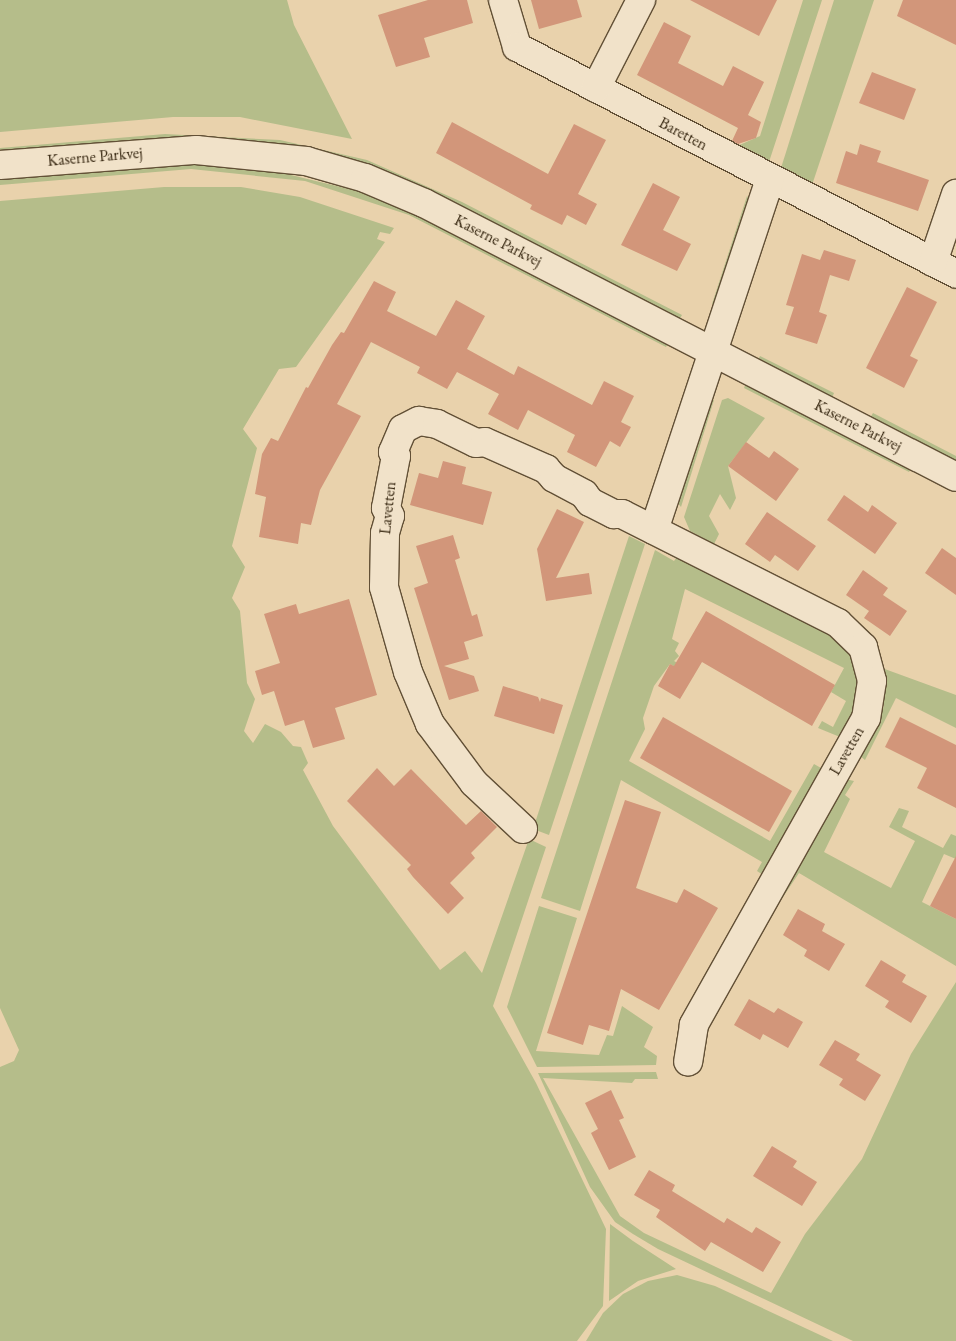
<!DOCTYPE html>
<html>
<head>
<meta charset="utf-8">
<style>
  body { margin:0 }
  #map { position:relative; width:956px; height:1341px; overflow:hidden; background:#e9d2ac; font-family:"EB Garamond",serif }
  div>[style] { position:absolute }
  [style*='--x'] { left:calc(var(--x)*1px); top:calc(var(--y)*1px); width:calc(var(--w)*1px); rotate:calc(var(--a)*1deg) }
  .green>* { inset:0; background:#b5bd8a }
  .building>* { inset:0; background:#d2967a }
  .roads { filter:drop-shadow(1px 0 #625036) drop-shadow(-1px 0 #625036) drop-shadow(0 1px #625036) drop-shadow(0 -1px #625036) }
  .minor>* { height:28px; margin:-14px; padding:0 14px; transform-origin:14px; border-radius:14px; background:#f1e2c9 }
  span { translate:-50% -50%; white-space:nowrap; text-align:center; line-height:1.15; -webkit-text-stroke:4.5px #f1e2c9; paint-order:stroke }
  .street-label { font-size:16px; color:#35250f }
</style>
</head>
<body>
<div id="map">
  <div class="green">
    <div style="clip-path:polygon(0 0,287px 0,294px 25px,352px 139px,240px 117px,173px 117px,0 132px)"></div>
    <div style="clip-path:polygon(803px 0,822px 0,768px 165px,735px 147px,760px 136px)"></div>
    <div style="clip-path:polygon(834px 0,874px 0,812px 185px,781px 168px)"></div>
    <div style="clip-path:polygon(165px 134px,280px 140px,367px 160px,462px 202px,682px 315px,679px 320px,368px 167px,0 155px,0 148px)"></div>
    <div style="clip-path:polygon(193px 163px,266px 169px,370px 194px,412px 211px,669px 342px,666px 347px,409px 215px,305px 181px,191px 169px,0 185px,0 179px)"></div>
    <div style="clip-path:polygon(164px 187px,241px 187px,300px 197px,394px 228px,390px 234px,380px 232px,377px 239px,385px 242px,296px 367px,279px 369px,243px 429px,257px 448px,232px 546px,245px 567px,232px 598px,240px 611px,247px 683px,255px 699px,244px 731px,253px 743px,265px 724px,281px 732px,293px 746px,301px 747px,308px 763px,303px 770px,333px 826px,440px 970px,465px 951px,482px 973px,529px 839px,546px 847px,493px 1006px,536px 1083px,606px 1229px,603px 1306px,577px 1341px,0 1341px,0 1067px,14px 1061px,19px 1050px,0 1008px,0 201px)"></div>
    <div style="clip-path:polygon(747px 196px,751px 202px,717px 305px,712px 304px)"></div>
    <div style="clip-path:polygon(760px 356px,834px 393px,832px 398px,758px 360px)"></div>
    <div style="clip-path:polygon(746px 383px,911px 468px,909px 472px,744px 388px)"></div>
    <div style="clip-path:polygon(728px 398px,765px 418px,728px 466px,736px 498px,730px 510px,720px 494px,709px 516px,719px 534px,714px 544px,690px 531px,684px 517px,722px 400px)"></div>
    <div style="clip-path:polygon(709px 399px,714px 400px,681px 507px,677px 502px)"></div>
    <div style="clip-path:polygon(873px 413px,956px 456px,956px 463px,870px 418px)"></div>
    <div style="clip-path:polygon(629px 536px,645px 544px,549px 835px,533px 829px)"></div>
    <div style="clip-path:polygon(655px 550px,674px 561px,679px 554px,830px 631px,850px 651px,859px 675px,854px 711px,840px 737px,818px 728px,822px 721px,833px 727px,846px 701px,831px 692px,844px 668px,685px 589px,672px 639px,679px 643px,675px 651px,679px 656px,674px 661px,694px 672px,693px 677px,670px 664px,654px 686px,643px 718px,645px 729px,629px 761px,770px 841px,814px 764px,821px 768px,763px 875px,757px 871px,762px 862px,621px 780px,580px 911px,541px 898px)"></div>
    <div style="clip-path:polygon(882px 668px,956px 695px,956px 728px,896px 698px,865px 760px,859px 755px,884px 706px)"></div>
    <div style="clip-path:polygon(845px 779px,854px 781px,845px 795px,850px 799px,824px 852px,891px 888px,915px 841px,889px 827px,899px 808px,909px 811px,902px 827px,943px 848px,951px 834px,956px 836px,956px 859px,944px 854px,922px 902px,956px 919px,956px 966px,799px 873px,767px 921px)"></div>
    <div style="clip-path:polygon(539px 906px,577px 918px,536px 1051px,599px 1055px,607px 1035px,613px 1036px,622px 1006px,653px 1027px,644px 1047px,657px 1056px,656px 1065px,537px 1067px,507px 1007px)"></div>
    <div style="clip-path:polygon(956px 982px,956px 1341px,853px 1341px,658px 1249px,633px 1234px,615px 1222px,590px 1187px,538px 1073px,656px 1072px,658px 1079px,635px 1079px,632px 1083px,543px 1078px,620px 1216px,644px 1233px,771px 1293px,805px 1234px,862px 1159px,911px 1054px)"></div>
    <div style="clip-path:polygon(610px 1224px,633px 1241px,676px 1269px,638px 1281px,609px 1301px)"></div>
    <div style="clip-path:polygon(677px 1275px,715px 1286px,833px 1341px,586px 1341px,603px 1313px,623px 1294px,648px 1281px)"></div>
  </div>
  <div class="building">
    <div style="clip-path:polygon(428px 0,467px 0,473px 23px,424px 38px,430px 57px,396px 67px,378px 15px)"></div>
    <div style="clip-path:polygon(531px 0,577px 0,582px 17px,539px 29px)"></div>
    <div style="clip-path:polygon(690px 0,777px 0,759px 36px)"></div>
    <div style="clip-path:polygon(903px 0,956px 0,956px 45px,897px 16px)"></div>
    <div style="clip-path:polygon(664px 22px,691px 36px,678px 63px,723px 86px,733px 66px,764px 82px,748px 115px,761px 122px,756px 138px,738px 144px,732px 141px,738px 128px,637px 75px)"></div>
    <div style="clip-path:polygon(872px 72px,916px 89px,904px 120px,859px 103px)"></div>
    <div style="clip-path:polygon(452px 122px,548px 174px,574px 124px,606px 140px,578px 194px,597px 204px,586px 225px,567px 215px,562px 225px,530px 209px,532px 205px,436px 153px)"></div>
    <div style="clip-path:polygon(860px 144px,881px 151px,877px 162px,929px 180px,918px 211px,836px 183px,846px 151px,857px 155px)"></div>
    <div style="clip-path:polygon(653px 183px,680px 197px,663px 230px,691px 244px,677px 271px,621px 245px)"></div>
    <div style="clip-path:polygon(824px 250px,856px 260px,849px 281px,830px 275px,819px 312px,827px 315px,817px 344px,785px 334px,794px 307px,786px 305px,802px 254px,820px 260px)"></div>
    <div style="clip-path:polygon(374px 281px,396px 292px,387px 311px,436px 336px,456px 300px,485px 316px,467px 349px,514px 375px,518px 366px,592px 405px,604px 381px,634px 396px,621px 422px,631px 427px,620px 447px,610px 441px,596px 467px,567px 452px,575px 435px,528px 410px,518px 430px,488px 414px,499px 394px,457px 372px,447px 389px,417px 373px,420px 367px,371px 342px,337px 404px,361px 416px,320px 490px,311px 525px,301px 523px,298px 544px,259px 537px,266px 497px,255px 494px,262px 454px,271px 438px,278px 441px,306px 387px,308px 388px,332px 345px,341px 332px,344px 333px)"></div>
    <div style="clip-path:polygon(907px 287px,937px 302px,910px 356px,918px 360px,904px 388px,866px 368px)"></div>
    <div style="clip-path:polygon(746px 442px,769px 458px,774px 451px,799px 469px,776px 501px,728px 466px)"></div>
    <div style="clip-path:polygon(443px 461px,466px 467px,462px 484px,492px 492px,483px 525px,410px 505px,419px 473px,438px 478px)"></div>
    <div style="clip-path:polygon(844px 495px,868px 512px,872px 505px,897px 523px,875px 554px,827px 520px)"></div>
    <div style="clip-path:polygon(557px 509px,584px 522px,556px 578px,589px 573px,592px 594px,546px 601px,537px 549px)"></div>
    <div style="clip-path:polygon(767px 512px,816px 546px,798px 571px,775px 555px,770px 562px,745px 544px)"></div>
    <div style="clip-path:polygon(453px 535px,460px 558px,455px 560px,472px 616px,477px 614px,483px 636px,464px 642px,469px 659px,444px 666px,474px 676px,479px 691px,449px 700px,414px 588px,428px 583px,416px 546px)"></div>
    <div style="clip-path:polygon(942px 548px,956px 558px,956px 595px,925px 573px)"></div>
    <div style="clip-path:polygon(863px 570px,888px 588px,883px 595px,907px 611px,890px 636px,864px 618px,869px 611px,846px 595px)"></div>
    <div style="clip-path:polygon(349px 599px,377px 695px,335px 708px,345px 739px,313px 748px,304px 720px,285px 726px,274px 691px,262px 695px,255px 671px,280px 663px,264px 614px,296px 604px,299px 614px)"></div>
    <div style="clip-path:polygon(706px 611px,835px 685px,812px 726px,702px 662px,680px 699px,658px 686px,670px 664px,674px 666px)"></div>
    <div style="clip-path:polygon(503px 686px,538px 697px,540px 702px,541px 698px,563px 705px,554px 734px,494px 716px)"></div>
    <div style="clip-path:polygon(663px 717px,792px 791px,769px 832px,640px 758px)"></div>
    <div style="clip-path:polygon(900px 717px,956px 745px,956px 808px,917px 788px,927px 768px,885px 747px)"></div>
    <div style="clip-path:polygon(377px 768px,394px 786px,411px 769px,466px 825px,481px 811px,497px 827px,471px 853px,475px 858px,450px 883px,464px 898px,448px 914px,413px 877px,407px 869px,411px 865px,347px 801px)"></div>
    <div style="clip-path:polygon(625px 800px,661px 812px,636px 888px,677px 903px,684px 889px,718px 908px,659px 1010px,621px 989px,609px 1031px,589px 1025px,583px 1045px,547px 1033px)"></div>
    <div style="clip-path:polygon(956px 856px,956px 919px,930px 906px)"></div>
    <div style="clip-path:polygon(798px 909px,825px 924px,822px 931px,845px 944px,829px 971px,804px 956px,807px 950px,783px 935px)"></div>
    <div style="clip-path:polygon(881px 960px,906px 975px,902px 982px,927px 996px,911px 1023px,885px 1007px,889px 1001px,865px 986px)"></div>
    <div style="clip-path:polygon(749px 999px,774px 1013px,778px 1008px,803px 1022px,788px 1048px,763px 1034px,760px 1040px,734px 1025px)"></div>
    <div style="clip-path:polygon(835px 1040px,860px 1054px,856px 1060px,881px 1075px,865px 1101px,839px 1085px,843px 1079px,819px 1065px)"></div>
    <div style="clip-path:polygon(611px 1090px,624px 1118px,619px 1120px,636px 1157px,609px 1170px,591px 1133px,598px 1129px,585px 1103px)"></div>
    <div style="clip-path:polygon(772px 1146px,797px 1161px,793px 1167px,817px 1182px,802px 1206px,753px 1176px)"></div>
    <div style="clip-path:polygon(649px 1170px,675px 1185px,672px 1191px,724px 1223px,727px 1218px,752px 1233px,756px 1227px,781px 1242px,763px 1272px,711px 1242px,705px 1251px,656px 1217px,660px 1210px,634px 1195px)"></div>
  </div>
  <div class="roads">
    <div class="minor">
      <div style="--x:503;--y:0;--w:49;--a:73.4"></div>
      <div style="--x:517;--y:47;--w:494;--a:27.3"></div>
      <div style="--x:596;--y:88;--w:99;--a:-62.9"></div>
      <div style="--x:0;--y:165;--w:197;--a:-4.4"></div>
      <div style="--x:196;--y:150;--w:111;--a:5.7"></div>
      <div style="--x:306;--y:161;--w:61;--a:16.1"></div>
      <div style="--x:365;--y:178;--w:64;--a:23"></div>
      <div style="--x:424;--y:203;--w:598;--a:27.25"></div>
      <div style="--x:933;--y:262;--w:72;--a:-71.3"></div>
      <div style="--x:654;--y:530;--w:369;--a:-71.7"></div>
      <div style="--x:523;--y:829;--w:67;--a:-136.8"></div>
      <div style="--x:474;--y:783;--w:74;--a:-126.7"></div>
      <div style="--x:430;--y:724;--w:56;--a:-112.9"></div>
      <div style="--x:408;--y:672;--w:88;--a:-105.8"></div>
      <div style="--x:384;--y:587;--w:54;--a:-88.9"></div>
      <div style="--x:385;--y:533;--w:18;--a:-74"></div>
      <div style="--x:390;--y:516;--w:9;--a:-117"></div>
      <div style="--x:386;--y:508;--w:53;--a:-79.1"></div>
      <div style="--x:396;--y:456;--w:5;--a:-127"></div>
      <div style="--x:393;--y:452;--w:25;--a:-67"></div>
      <div style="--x:403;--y:429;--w:18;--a:-27"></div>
      <div style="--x:419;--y:421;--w:18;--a:9"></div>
      <div style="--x:437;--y:424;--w:43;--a:26"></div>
      <div style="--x:476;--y:443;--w:9;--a:-6"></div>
      <div style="--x:485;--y:442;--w:67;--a:23.9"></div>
      <div style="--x:546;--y:469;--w:12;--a:48"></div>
      <div style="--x:554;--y:478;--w:34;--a:28"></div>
      <div style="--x:584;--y:494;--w:10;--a:53"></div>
      <div style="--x:590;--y:502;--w:27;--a:27"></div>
      <div style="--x:614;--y:514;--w:8;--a:0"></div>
      <div style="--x:622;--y:514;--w:242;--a:26.8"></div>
      <div style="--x:838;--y:623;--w:35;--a:44"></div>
      <div style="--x:863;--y:647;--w:35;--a:75"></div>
      <div style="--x:872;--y:681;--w:37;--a:99"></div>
      <div style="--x:866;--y:718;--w:352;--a:119.3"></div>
      <div style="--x:694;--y:1025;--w:37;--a:99"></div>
    </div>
  </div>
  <div class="street-label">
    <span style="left:683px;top:134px;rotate:28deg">Baretten</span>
    <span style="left:95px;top:157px;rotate:-5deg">Kaserne Parkvej</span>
    <span style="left:498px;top:241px;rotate:27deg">Kaserne Parkvej</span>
    <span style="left:858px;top:426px;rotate:27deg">Kaserne Parkvej</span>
    <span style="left:388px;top:508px;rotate:-84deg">Lavetten</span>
    <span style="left:847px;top:751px;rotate:-60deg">Lavetten</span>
  </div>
</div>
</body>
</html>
